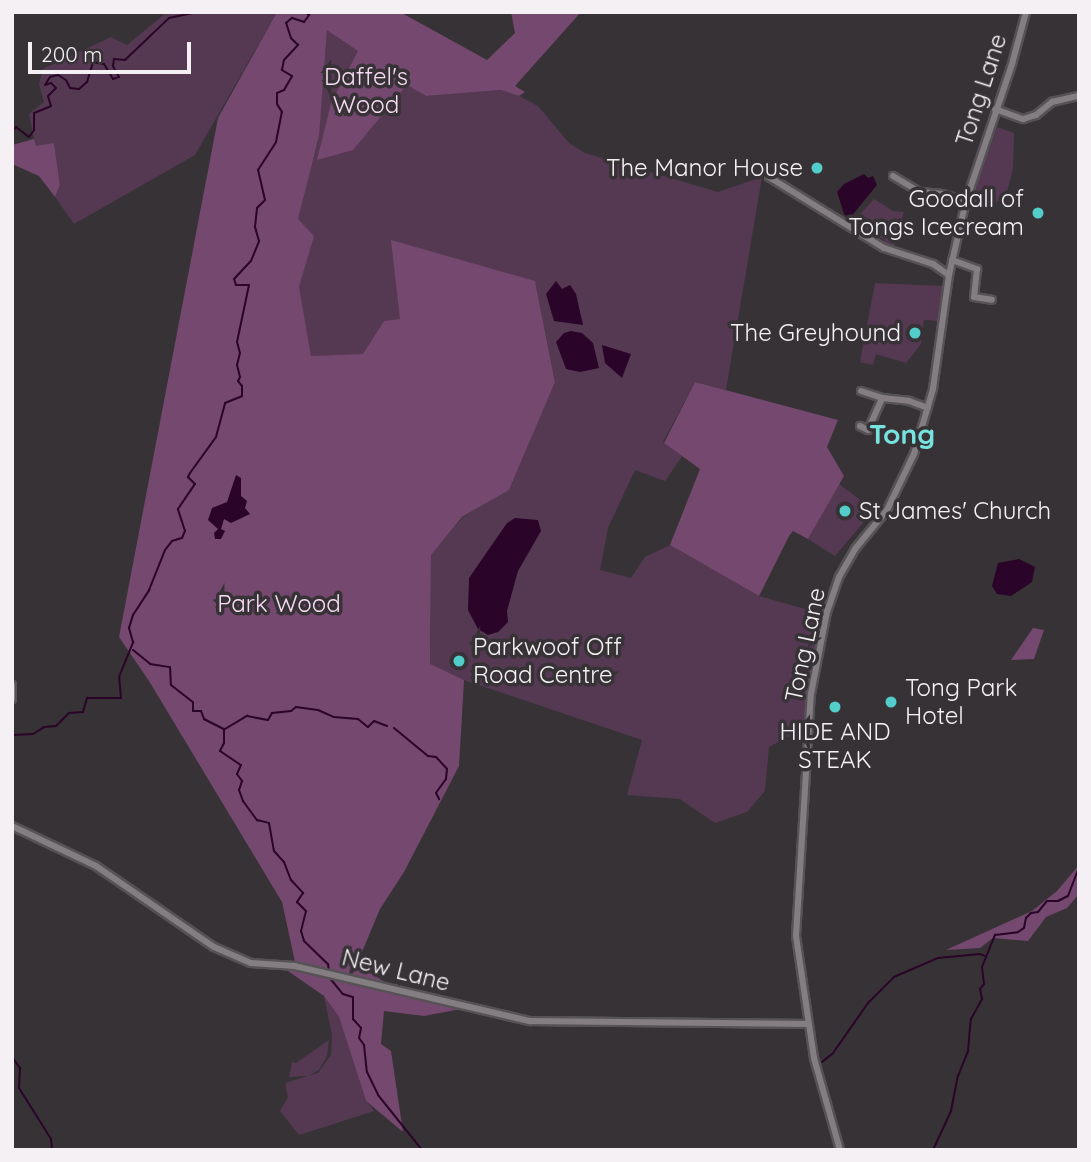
<!DOCTYPE html>
<html>
<head>
<meta charset="utf-8">
<style>
  body { margin:0 }
  #map { position:relative; width:1091px; height:1162px; overflow:hidden; background:#373236; font-family:Quicksand,sans-serif }
  div>[style] { position:absolute }
  [style*='--x'] { left:calc(var(--x)*1px); top:calc(var(--y)*1px); width:calc(var(--w)*1px); rotate:calc(var(--a)*1deg) }
  .green>* { inset:0; background:#553952 }
  .forest>* { inset:0; background:#74486f }
  .water>* { inset:0; background:#2b0429 }
  .stream>* { height:2px; margin:-1px; padding:0 1px; transform-origin:1px; border-radius:1px; background:#2b0429 }
  .roads { filter:drop-shadow(2px 0 #565255) drop-shadow(-2px 0 #565255) drop-shadow(0 2px #565255) drop-shadow(0 -2px #565255) }
  .minor>* { height:6px; margin:-3px; padding:0 3px; transform-origin:3px; border-radius:3px; background:#847e83 }
  .dots>* { width:19px; height:19px; translate:-50% -50%; box-sizing:border-box; border:4px solid #373236; border-radius:50% }
  span { translate:-50% -50%; white-space:nowrap; text-align:center; line-height:1.15; -webkit-text-stroke:7px #373236; paint-order:stroke }
  .park-label { font-size:24px; color:#f7daf3 }
  .street-label { font-size:24px; color:#f4f0f3 }
  .poi-label { font-size:24px; color:#f4f0f3 }
  .right { translate:-100% -50%; text-align:right }
  .left { translate:0 -50%; text-align:left }
  .quarter-label { font-size:28px; color:#77e3df; font-weight:700 }
  .frame { position:absolute; inset:0; border:14px solid #f4f0f3; pointer-events:none }
  .scale { position:absolute; left:28px; top:42px; width:163px; height:32px; box-sizing:border-box; border:4px solid #f4f0f3; border-top:0; padding-left:9px; font-size:21px; line-height:24px; white-space:nowrap; color:#f4f0f3; -webkit-text-stroke:5px #373236; paint-order:stroke }
</style>
</head>
<body>
<div id="map">
  <div class="green">
    <div style="clip-path:polygon(167px 12px,277px 12px,195px 155px,74px 224px,55px 197px,60px 185px,54px 143px,36px 147px,34px 139px,29px 114px,44px 102px,39px 84px,43px 69px,111px 37px,127px 45px)"></div>
    <div style="clip-path:polygon(327px 29px,425px 96px,501px 90px,519px 96px,538px 106px,569px 143px,585px 153px,718px 192px,762px 177px,726px 390px,695px 382px,663px 442px,682px 456px,665px 481px,635px 470px,608px 528px,600px 570px,631px 578px,645px 557px,670px 545px,759px 596px,819px 613px,821px 627px,808px 690px,804px 728px,769px 747px,765px 791px,747px 812px,715px 823px,680px 799px,627px 795px,642px 740px,464px 680px,430px 665px,431px 554px,462px 518px,510px 488px,555px 381px,535px 281px,400px 321px,384px 321px,364px 355px,311px 356px,298px 290px,313px 236px,294px 220px,318px 142px)"></div>
    <div style="clip-path:polygon(997px 127px,1014px 133px,1013px 168px,1005px 201px,973px 204px,971px 202px)"></div>
    <div style="clip-path:polygon(874px 199px,893px 211px,904px 212px,893px 250px,884px 243px,885px 240px,879px 237px,877px 240px,851px 224px)"></div>
    <div style="clip-path:polygon(875px 283px,943px 286px,938px 321px,924px 320px,921px 344px,906px 363px,876px 354px,873px 365px,860px 362px)"></div>
    <div style="clip-path:polygon(839px 484px,874px 510px,835px 556px,808px 539px)"></div>
    <div style="clip-path:polygon(324px 996px,339px 1017px,366px 1101px,374px 1111px,299px 1135px,280px 1111px,288px 1097px,285px 1083px,318px 1073px,331px 1055px,332px 1035px)"></div>
    <div style="clip-path:polygon(329px 1040px,327px 1056px,319px 1070px,308px 1076px,289px 1077px,292px 1062px,296px 1063px)"></div>
  </div>
  <div class="forest">
    <div style="clip-path:polygon(277px 12px,400px 12px,487px 60px,515px 33px,511px 12px,581px 12px,515px 86px,525px 92px,519px 96px,501px 90px,426px 96px,407px 85px,353px 150px,317px 160px,331px 103px,358px 51px,327px 30px,319px 136px,298px 219px,314px 236px,299px 287px,311px 356px,363px 354px,384px 321px,400px 319px,391px 240px,535px 281px,555px 382px,509px 490px,462px 517px,431px 555px,430px 664px,464px 680px,459px 766px,404px 872px,380px 909px,357px 964px,389px 985px,388px 991px,461px 1009px,424px 1016px,384px 1011px,381px 1044px,391px 1051px,403px 1132px,366px 1101px,339px 1017px,324px 996px,288px 971px,295px 962px,282px 902px,149px 681px,119px 637px,218px 118px)"></div>
    <div style="clip-path:polygon(34px 139px,36px 146px,54px 143px,60px 185px,55px 197px,39px 176px,12px 164px,12px 145px)"></div>
    <div style="clip-path:polygon(695px 382px,838px 420px,827px 447px,844px 476px,808px 539px,793px 531px,789px 536px,759px 596px,670px 545px,700px 469px,664px 443px)"></div>
    <div style="clip-path:polygon(1033px 628px,1044px 630px,1034px 659px,1011px 660px)"></div>
    <div style="clip-path:polygon(1079px 865px,1079px 894px,1067px 908px,1046px 917px,1028px 941px,993px 938px,980px 948px,946px 950px,1032px 911px,1057px 891px)"></div>
  </div>
  <div class="water">
    <div style="clip-path:polygon(864px 174px,868px 178px,873px 176px,877px 185px,850px 218px,844px 214px,837px 192px,844px 184px)"></div>
    <div style="clip-path:polygon(556px 281px,562px 289px,570px 285px,576px 294px,583px 325px,554px 321px,546px 294px)"></div>
    <div style="clip-path:polygon(571px 331px,582px 333px,593px 343px,599px 368px,580px 372px,566px 369px,556px 342px,564px 333px)"></div>
    <div style="clip-path:polygon(602px 345px,631px 354px,622px 378px,605px 363px)"></div>
    <div style="clip-path:polygon(236px 475px,241px 478px,241px 496px,247px 501px,245px 508px,250px 514px,231px 523px,224px 519px,221px 529px,225px 531px,221px 539px,215px 539px,214px 533px,218px 529px,208px 520px,212px 508px,227px 502px)"></div>
    <div style="clip-path:polygon(515px 518px,538px 520px,541px 531px,518px 571px,507px 611px,508px 622px,498px 632px,488px 635px,478px 629px,468px 610px,469px 578px,507px 523px)"></div>
    <div style="clip-path:polygon(1019px 559px,1035px 567px,1032px 582px,1011px 596px,997px 594px,992px 586px,998px 563px)"></div>
  </div>
  <div class="stream">
    <div style="--x:12;--y:131;--w:6;--a:-45"></div>
    <div style="--x:16;--y:127;--w:16;--a:38"></div>
    <div style="--x:29;--y:137;--w:9;--a:-54"></div>
    <div style="--x:34;--y:130;--w:17;--a:-90"></div>
    <div style="--x:34;--y:113;--w:18;--a:-22"></div>
    <div style="--x:51;--y:106;--w:10;--a:-107"></div>
    <div style="--x:48;--y:96;--w:11;--a:-45"></div>
    <div style="--x:56;--y:88;--w:7;--a:-135"></div>
    <div style="--x:51;--y:83;--w:6;--a:162"></div>
    <div style="--x:45;--y:85;--w:9;--a:-58"></div>
    <div style="--x:50;--y:77;--w:8;--a:-14"></div>
    <div style="--x:58;--y:75;--w:9;--a:32"></div>
    <div style="--x:66;--y:80;--w:9;--a:63"></div>
    <div style="--x:70;--y:88;--w:9;--a:6"></div>
    <div style="--x:79;--y:89;--w:11;--a:-41"></div>
    <div style="--x:87;--y:82;--w:21;--a:-73"></div>
    <div style="--x:93;--y:62;--w:11;--a:10"></div>
    <div style="--x:104;--y:64;--w:17;--a:59"></div>
    <div style="--x:113;--y:79;--w:6;--a:-18"></div>
    <div style="--x:119;--y:77;--w:13;--a:-119"></div>
    <div style="--x:113;--y:66;--w:7;--a:-82"></div>
    <div style="--x:114;--y:59;--w:11;--a:5"></div>
    <div style="--x:125;--y:60;--w:61;--a:-43.7"></div>
    <div style="--x:169;--y:18;--w:29;--a:-12"></div>
    <div style="--x:133;--y:650;--w:22;--a:39"></div>
    <div style="--x:150;--y:664;--w:20;--a:9"></div>
    <div style="--x:170;--y:667;--w:18;--a:87"></div>
    <div style="--x:171;--y:685;--w:28;--a:38"></div>
    <div style="--x:193;--y:702;--w:9;--a:90"></div>
    <div style="--x:193;--y:711;--w:8;--a:0"></div>
    <div style="--x:201;--y:711;--w:9;--a:69"></div>
    <div style="--x:204;--y:719;--w:22;--a:27"></div>
    <div style="--x:224;--y:729;--w:14;--a:90"></div>
    <div style="--x:224;--y:743;--w:9;--a:117"></div>
    <div style="--x:220;--y:751;--w:25;--a:34"></div>
    <div style="--x:241;--y:765;--w:10;--a:114"></div>
    <div style="--x:237;--y:774;--w:9;--a:54"></div>
    <div style="--x:242;--y:781;--w:9;--a:108"></div>
    <div style="--x:239;--y:790;--w:12;--a:70"></div>
    <div style="--x:243;--y:801;--w:24;--a:54"></div>
    <div style="--x:257;--y:820;--w:12;--a:14"></div>
    <div style="--x:269;--y:823;--w:28;--a:80"></div>
    <div style="--x:274;--y:851;--w:15;--a:48"></div>
    <div style="--x:284;--y:862;--w:19;--a:69"></div>
    <div style="--x:291;--y:880;--w:18;--a:47"></div>
    <div style="--x:303;--y:893;--w:11;--a:124"></div>
    <div style="--x:297;--y:902;--w:13;--a:45"></div>
    <div style="--x:306;--y:911;--w:21;--a:104"></div>
    <div style="--x:301;--y:931;--w:10;--a:73"></div>
    <div style="--x:304;--y:941;--w:33;--a:44"></div>
    <div style="--x:328;--y:964;--w:7;--a:82"></div>
    <div style="--x:394;--y:728;--w:44;--a:39.5"></div>
    <div style="--x:428;--y:756;--w:8;--a:7"></div>
    <div style="--x:436;--y:757;--w:16;--a:47"></div>
    <div style="--x:447;--y:769;--w:10;--a:96"></div>
    <div style="--x:446;--y:779;--w:17;--a:126"></div>
    <div style="--x:436;--y:793;--w:7;--a:63"></div>
    <div style="--x:225;--y:729;--w:26;--a:-31"></div>
    <div style="--x:247;--y:716;--w:21;--a:11"></div>
    <div style="--x:268;--y:720;--w:8;--a:-60"></div>
    <div style="--x:272;--y:713;--w:19;--a:-6"></div>
    <div style="--x:291;--y:711;--w:6;--a:-39"></div>
    <div style="--x:296;--y:707;--w:22;--a:8"></div>
    <div style="--x:318;--y:710;--w:17;--a:24"></div>
    <div style="--x:334;--y:717;--w:24;--a:5"></div>
    <div style="--x:358;--y:719;--w:13;--a:39"></div>
    <div style="--x:368;--y:727;--w:8;--a:-45"></div>
    <div style="--x:374;--y:721;--w:14;--a:21"></div>
    <div style="--x:12;--y:735;--w:21;--a:-3"></div>
    <div style="--x:33;--y:734;--w:13;--a:-32"></div>
    <div style="--x:44;--y:727;--w:12;--a:-5"></div>
    <div style="--x:56;--y:726;--w:18;--a:-45"></div>
    <div style="--x:69;--y:713;--w:14;--a:-4"></div>
    <div style="--x:83;--y:712;--w:15;--a:-74"></div>
    <div style="--x:87;--y:698;--w:34;--a:0"></div>
    <div style="--x:121;--y:698;--w:21;--a:-95"></div>
    <div style="--x:119;--y:677;--w:38;--a:-68"></div>
    <div style="--x:133;--y:642;--w:15;--a:-106"></div>
    <div style="--x:129;--y:628;--w:14;--a:-73"></div>
    <div style="--x:133;--y:615;--w:30;--a:-57"></div>
    <div style="--x:149;--y:590;--w:43;--a:-68.2"></div>
    <div style="--x:165;--y:550;--w:11;--a:-52"></div>
    <div style="--x:172;--y:541;--w:10;--a:-17"></div>
    <div style="--x:182;--y:538;--w:8;--a:-67"></div>
    <div style="--x:185;--y:531;--w:23;--a:-108"></div>
    <div style="--x:178;--y:509;--w:30;--a:-56"></div>
    <div style="--x:195;--y:484;--w:10;--a:-135"></div>
    <div style="--x:188;--y:477;--w:4;--a:-63"></div>
    <div style="--x:190;--y:473;--w:44;--a:-54.2"></div>
    <div style="--x:216;--y:437;--w:35;--a:-75"></div>
    <div style="--x:225;--y:403;--w:18;--a:-22"></div>
    <div style="--x:242;--y:396;--w:10;--a:-90"></div>
    <div style="--x:242;--y:386;--w:6;--a:-129"></div>
    <div style="--x:238;--y:381;--w:4;--a:-63"></div>
    <div style="--x:240;--y:377;--w:12;--a:-104"></div>
    <div style="--x:237;--y:365;--w:12;--a:-76"></div>
    <div style="--x:240;--y:353;--w:11;--a:-105"></div>
    <div style="--x:237;--y:342;--w:58;--a:-78.1"></div>
    <div style="--x:249;--y:285;--w:13;--a:180"></div>
    <div style="--x:236;--y:285;--w:6;--a:-108"></div>
    <div style="--x:234;--y:279;--w:25;--a:-47"></div>
    <div style="--x:251;--y:261;--w:22;--a:-68"></div>
    <div style="--x:259;--y:241;--w:15;--a:-106"></div>
    <div style="--x:255;--y:227;--w:19;--a:-84"></div>
    <div style="--x:257;--y:208;--w:11;--a:-45"></div>
    <div style="--x:265;--y:200;--w:31;--a:-103"></div>
    <div style="--x:258;--y:170;--w:33;--a:-57"></div>
    <div style="--x:276;--y:142;--w:31;--a:-79"></div>
    <div style="--x:282;--y:112;--w:9;--a:-122"></div>
    <div style="--x:277;--y:104;--w:11;--a:-90"></div>
    <div style="--x:277;--y:93;--w:8;--a:-23"></div>
    <div style="--x:284;--y:90;--w:16;--a:-60"></div>
    <div style="--x:292;--y:76;--w:12;--a:-149"></div>
    <div style="--x:282;--y:70;--w:10;--a:-79"></div>
    <div style="--x:284;--y:60;--w:21;--a:-47"></div>
    <div style="--x:298;--y:45;--w:10;--a:-135"></div>
    <div style="--x:291;--y:38;--w:16;--a:-108"></div>
    <div style="--x:286;--y:23;--w:8;--a:-40"></div>
    <div style="--x:292;--y:18;--w:13;--a:18"></div>
    <div style="--x:304;--y:22;--w:9;--a:-54"></div>
    <div style="--x:309;--y:15;--w:5;--a:-143"></div>
    <div style="--x:329;--y:977;--w:22;--a:51"></div>
    <div style="--x:343;--y:994;--w:10;--a:17"></div>
    <div style="--x:353;--y:997;--w:22;--a:90"></div>
    <div style="--x:353;--y:1019;--w:12;--a:48"></div>
    <div style="--x:361;--y:1028;--w:10;--a:101"></div>
    <div style="--x:359;--y:1038;--w:9;--a:54"></div>
    <div style="--x:364;--y:1045;--w:27;--a:84"></div>
    <div style="--x:367;--y:1072;--w:25;--a:64"></div>
    <div style="--x:378;--y:1095;--w:70;--a:51.3"></div>
    <div style="--x:12;--y:1057;--w:14;--a:54"></div>
    <div style="--x:20;--y:1068;--w:20;--a:93"></div>
    <div style="--x:19;--y:1088;--w:60;--a:57.9"></div>
    <div style="--x:51;--y:1139;--w:11;--a:85"></div>
    <div style="--x:822;--y:1062;--w:14;--a:-39"></div>
    <div style="--x:833;--y:1053;--w:61;--a:-55"></div>
    <div style="--x:868;--y:1003;--w:37;--a:-45"></div>
    <div style="--x:894;--y:977;--w:48;--a:-23.4"></div>
    <div style="--x:938;--y:958;--w:42;--a:-5.4"></div>
    <div style="--x:980;--y:954;--w:5;--a:22"></div>
    <div style="--x:933;--y:1150;--w:43;--a:-65.2"></div>
    <div style="--x:951;--y:1111;--w:36;--a:-79"></div>
    <div style="--x:958;--y:1076;--w:27;--a:-68"></div>
    <div style="--x:968;--y:1051;--w:32;--a:-85"></div>
    <div style="--x:971;--y:1019;--w:23;--a:-61"></div>
    <div style="--x:982;--y:999;--w:10;--a:-101"></div>
    <div style="--x:980;--y:989;--w:6;--a:-51"></div>
    <div style="--x:984;--y:984;--w:17;--a:-97"></div>
    <div style="--x:982;--y:967;--w:35;--a:-68"></div>
    <div style="--x:995;--y:935;--w:23;--a:-7"></div>
    <div style="--x:1018;--y:932;--w:7;--a:-34"></div>
    <div style="--x:1024;--y:928;--w:10;--a:-79"></div>
    <div style="--x:1026;--y:918;--w:7;--a:-45"></div>
    <div style="--x:1031;--y:913;--w:7;--a:-8"></div>
    <div style="--x:1038;--y:912;--w:14;--a:-51"></div>
    <div style="--x:1047;--y:901;--w:11;--a:0"></div>
    <div style="--x:1058;--y:901;--w:11;--a:-27"></div>
    <div style="--x:1068;--y:896;--w:30;--a:-69"></div>
  </div>
  <div class="roads">
    <div class="minor">
      <div style="--x:995;--y:109;--w:30;--a:20"></div>
      <div style="--x:1023;--y:119;--w:14;--a:-17"></div>
      <div style="--x:1036;--y:115;--w:21;--a:-39"></div>
      <div style="--x:1052;--y:102;--w:28;--a:-13"></div>
      <div style="--x:893;--y:176;--w:31;--a:31"></div>
      <div style="--x:920;--y:192;--w:23;--a:5"></div>
      <div style="--x:943;--y:194;--w:24;--a:17"></div>
      <div style="--x:769;--y:177;--w:135;--a:31.7"></div>
      <div style="--x:884;--y:248;--w:52;--a:18.1"></div>
      <div style="--x:933;--y:264;--w:19;--a:35"></div>
      <div style="--x:952;--y:260;--w:27;--a:20"></div>
      <div style="--x:977;--y:269;--w:28;--a:96"></div>
      <div style="--x:974;--y:297;--w:18;--a:9"></div>
      <div style="--x:861;--y:391;--w:22;--a:18"></div>
      <div style="--x:882;--y:398;--w:27;--a:6"></div>
      <div style="--x:909;--y:401;--w:20;--a:20"></div>
      <div style="--x:860;--y:426;--w:9;--a:27"></div>
      <div style="--x:868;--y:430;--w:35;--a:-66"></div>
      <div style="--x:12;--y:685;--w:14;--a:90"></div>
      <div style="--x:12;--y:826;--w:93;--a:25.5"></div>
      <div style="--x:96;--y:866;--w:143;--a:34.5"></div>
      <div style="--x:214;--y:947;--w:40;--a:23.4"></div>
      <div style="--x:251;--y:963;--w:44;--a:3.9"></div>
      <div style="--x:295;--y:966;--w:241;--a:13.2"></div>
      <div style="--x:530;--y:1021;--w:278;--a:0.6"></div>
      <div style="--x:840;--y:1150;--w:96;--a:-105.8"></div>
      <div style="--x:814;--y:1058;--w:123;--a:-98.4"></div>
      <div style="--x:796;--y:936;--w:242;--a:-86.5"></div>
      <div style="--x:811;--y:694;--w:84;--a:-79"></div>
      <div style="--x:827;--y:612;--w:37;--a:-71"></div>
      <div style="--x:839;--y:577;--w:32;--a:-60"></div>
      <div style="--x:855;--y:549;--w:50;--a:-50.6"></div>
      <div style="--x:887;--y:510;--w:62;--a:-64.3"></div>
      <div style="--x:914;--y:454;--w:68;--a:-73.7"></div>
      <div style="--x:933;--y:389;--w:115;--a:-82"></div>
      <div style="--x:949;--y:275;--w:76;--a:-77.1"></div>
      <div style="--x:966;--y:201;--w:145;--a:-71.4"></div>
      <div style="--x:1012;--y:64;--w:54;--a:-74.9"></div>
    </div>
  </div>
  <div class="dots">
    <div style="left:817px;top:168px;background:#53cdc9"></div>
    <div style="left:1038px;top:213px;background:#53cdc9"></div>
    <div style="left:915px;top:333px;background:#53cdc9"></div>
    <div style="left:845px;top:511px;background:#53cdc9"></div>
    <div style="left:459px;top:661px;background:#53cdc9"></div>
    <div style="left:891px;top:702px;background:#53cdc9"></div>
    <div style="left:835px;top:707px;background:#53cdc9"></div>
  </div>
  <div class="park-label">
    <span style="left:366px;top:91px">Daffel's<br>Wood</span>
    <span style="left:279px;top:604px">Park Wood</span>
  </div>
  <div class="street-label">
    <span style="left:981px;top:90px;rotate:-72deg">Tong Lane</span>
    <span style="left:805px;top:645px;rotate:-78deg">Tong Lane</span>
    <span style="left:396px;top:970px;rotate:14deg">New Lane</span>
  </div>
  <div class="poi-label">
    <span class="right" style="left:803px;top:168px">The Manor House</span>
    <span class="right" style="left:1024px;top:213px">Goodall of<br>Tongs Icecream</span>
    <span class="right" style="left:901px;top:333px">The Greyhound</span>
    <span class="left" style="left:859px;top:511px">St James' Church</span>
    <span class="left" style="left:473px;top:661px">Parkwoof Off<br>Road Centre</span>
    <span class="left" style="left:905px;top:702px">Tong Park<br>Hotel</span>
    <span style="left:835px;top:746px">HIDE AND<br>STEAK</span>
  </div>
  <div class="quarter-label">
    <span style="left:902px;top:434px">Tong</span>
  </div>
  <div class="frame"></div>
  <div class="scale">200 m</div>
</div>
</body>
</html>
